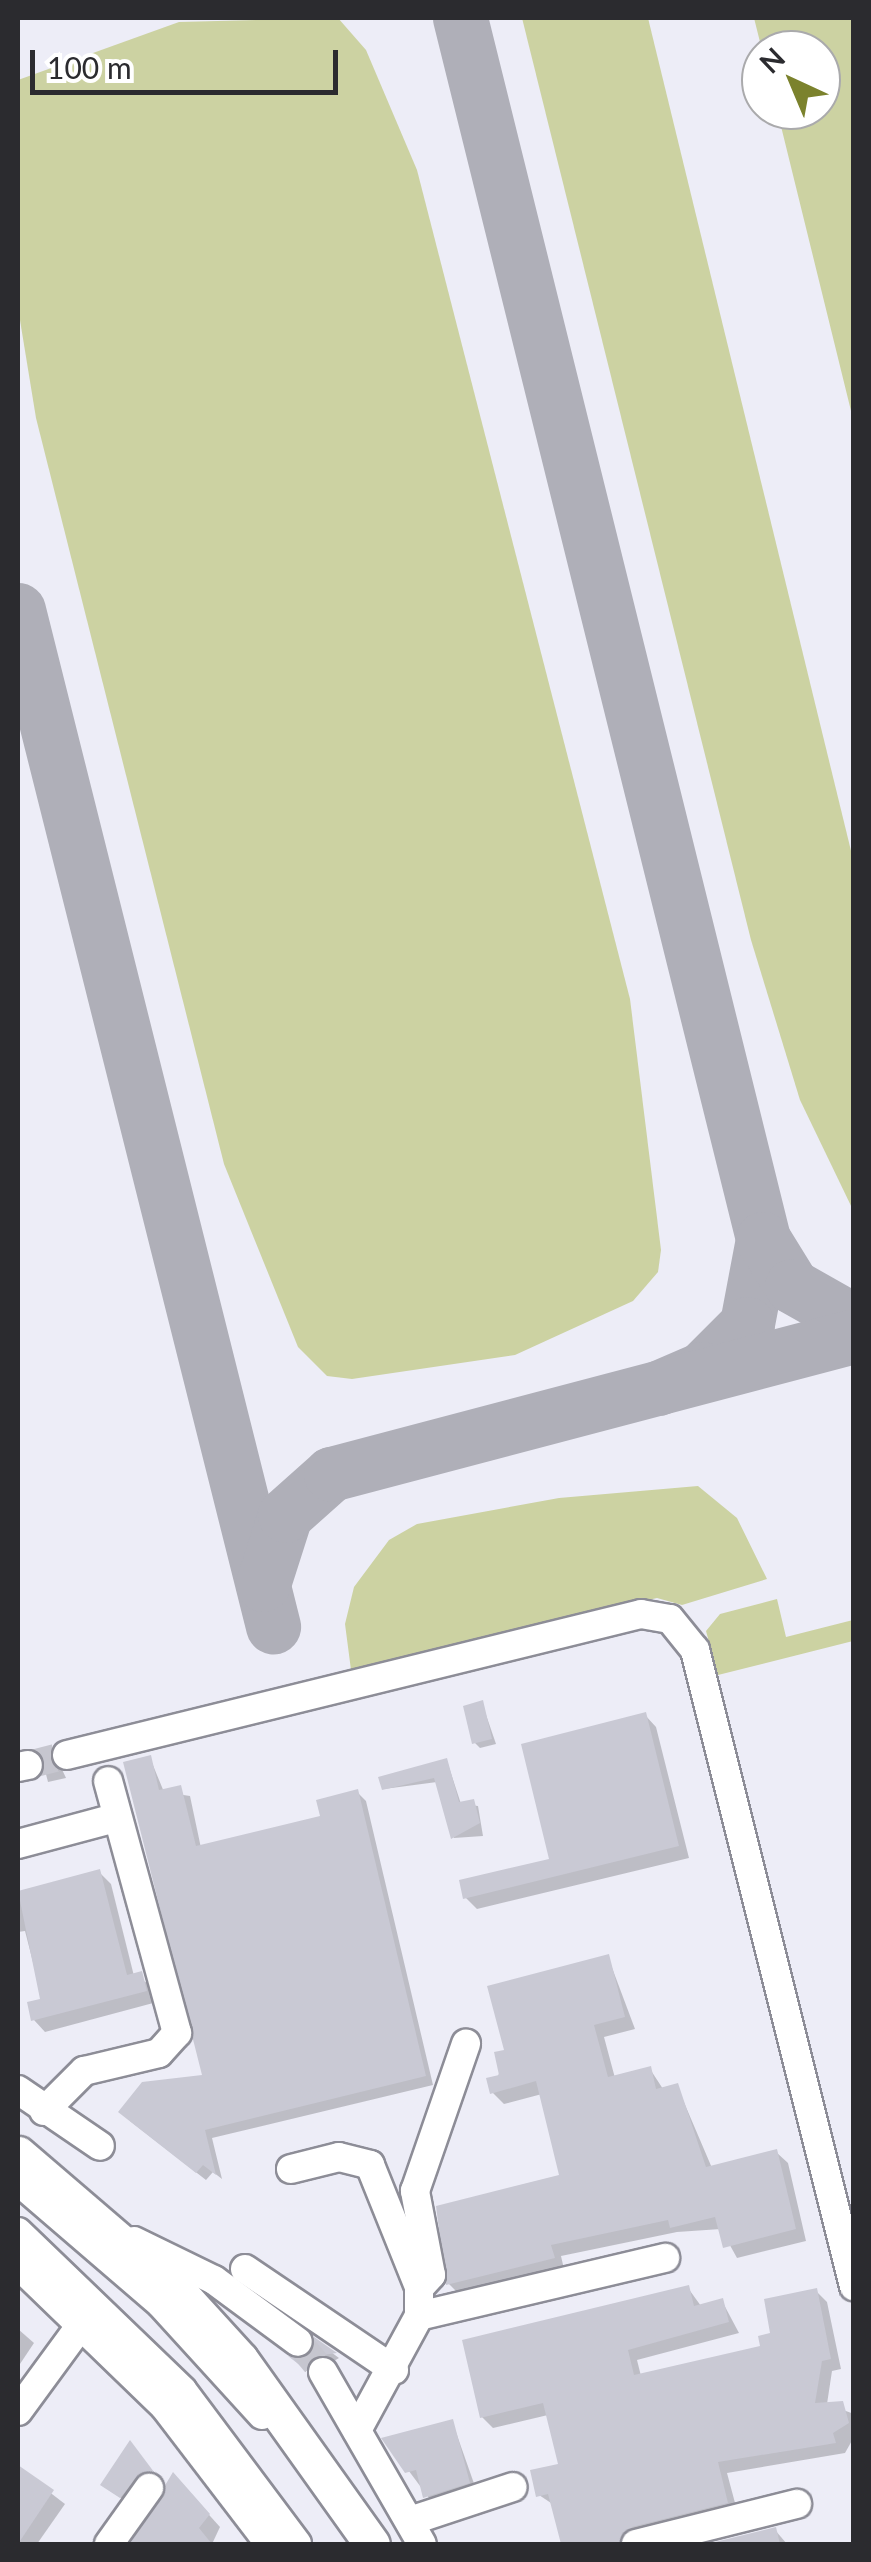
<!DOCTYPE html>
<html>
<head>
<meta charset="utf-8">
<style>
  body { margin:0 }
  #map { position:relative; width:871px; height:2562px; overflow:hidden; background:#ededf7; font-family:Lato,sans-serif }
  div>[style] { position:absolute }
  [style*='--x'] { left:calc(var(--x)*1px); top:calc(var(--y)*1px); width:calc(var(--w)*1px); rotate:calc(var(--a)*1deg) }
  .green>* { inset:0; background:#ccd2a2 }
  .shadow>* { inset:0; background:#0003 }
  .taxiway>* { height:55px; margin:-27.5px; padding:0 27.5px; transform-origin:27.5px; border-radius:27.5px; background:#afafb8 }
  .building>* { inset:0; background:#c9c9d4 }
  .minor-tunnel>* { height:28px; margin-top:-14px; transform-origin:0; background:repeating-linear-gradient(90deg,#c6c6cf 0 28px,transparent 0 42px) }
  .roads { filter:drop-shadow(2px 0 #8d8d97) drop-shadow(-2px 0 #8d8d97) drop-shadow(0 2px #8d8d97) drop-shadow(0 -2px #8d8d97) }
  .minor>* { height:28px; margin:-14px; padding:0 14px; transform-origin:14px; border-radius:14px; background:#fff }
  .major>* { height:35px; margin:-17.5px; padding:0 17.5px; transform-origin:17.5px; border-radius:17.5px; background:#fff }
  span { translate:-50% -50%; white-space:nowrap; text-align:center; line-height:1.15; -webkit-text-stroke:8px #fff; paint-order:stroke }
  .frame { position:absolute; inset:0; border:20px solid #2b2b2f; pointer-events:none }
  .north { position:absolute; left:741px; top:30px; width:100px; height:100px; box-sizing:border-box; background:#fff; border:2px solid #aaaaac; border-radius:50%; rotate:316deg; font-size:28px; font-weight:700; line-height:40px; text-align:center; color:#2b2b2f }
  .north::after { content:''; display:block; margin:auto; width:35px; height:45px; background:#7b822d; clip-path:polygon(50% 0,100% 100%,50% 72%,0 100%) }
  .scale { position:absolute; left:30px; top:50px; width:308px; height:45px; box-sizing:border-box; border:5px solid #2b2b2f; border-top:0; padding-left:12px; font-size:30px; line-height:35px; white-space:nowrap; color:#2b2b2f; -webkit-text-stroke:8px #fff; paint-order:stroke }
</style>
</head>
<body>
<div id="map">
  <div class="green">
    <div style="clip-path:polygon(338px 18px,366px 50px,417px 170px,630px 999px,661px 1250px,658px 1272px,633px 1301px,515px 1355px,352px 1379px,327px 1376px,298px 1347px,224px 1164px,36px 418px,18px 308px,18px 80px,179px 22px)"></div>
    <div style="clip-path:polygon(522px 18px,648px 18px,853px 859px,853px 1210px,800px 1100px,751px 940px)"></div>
    <div style="clip-path:polygon(754px 18px,853px 18px,853px 419px,777px 110px,821px 110px,821px 50px,762px 50px)"></div>
    <div style="clip-path:polygon(698px 1486px,737px 1518px,767px 1579px,682px 1605px,657px 1598px,351px 1670px,345px 1624px,354px 1587px,389px 1540px,417px 1524px,559px 1498px)"></div>
    <div style="clip-path:polygon(777px 1599px,786px 1637px,853px 1620px,853px 1641px,718px 1675px,706px 1631px,720px 1614px)"></div>
  </div>
  <div class="shadow">
    <div style="clip-path:polygon(482px 1703px,496px 1744px,480px 1748px,474px 1742px)"></div>
    <div style="clip-path:polygon(645px 1715px,656px 1727px,689px 1858px,477px 1909px,465px 1897px,552px 1861px)"></div>
    <div style="clip-path:polygon(52px 1748px,66px 1778px,48px 1782px,40px 1751px)"></div>
    <div style="clip-path:polygon(150px 1758px,164px 1792px,190px 1796px,201px 1848px,323px 1818px,357px 1792px,366px 1801px,433px 2085px,212px 2138px,222px 2179px,213px 2172px,206px 2180px,130px 2121px,143px 2084px,205px 2077px)"></div>
    <div style="clip-path:polygon(447px 1761px,461px 1804px,478px 1806px,483px 1836px,454px 1838px,437px 1782px,384px 1789px)"></div>
    <div style="clip-path:polygon(99px 1872px,111px 1884px,134px 1976px,153px 1986px,157px 2002px,45px 2032px,34px 2020px,43px 2001px,25px 1931px,18px 1932px,18px 1895px)"></div>
    <div style="clip-path:polygon(608px 1957px,635px 2029px,604px 2037px,615px 2078px,650px 2069px,663px 2089px,677px 2086px,712px 2168px,776px 2152px,788px 2163px,806px 2241px,737px 2258px,721px 2229px,677px 2232px,561px 2256px,564px 2269px,460px 2295px,449px 2284px,562px 2177px,542px 2094px,504px 2104px,492px 2092px,507px 2052px)"></div>
    <div style="clip-path:polygon(688px 2288px,701px 2306px,722px 2301px,739px 2333px,637px 2360px,641px 2376px,763px 2348px,816px 2291px,827px 2302px,841px 2369px,832px 2371px,827px 2404px,854px 2414px,854px 2437px,845px 2453px,727px 2473px,738px 2514px,638px 2544px,564px 2544px,554px 2505px,539px 2495px,561px 2466px,548px 2415px,493px 2428px,482px 2417px)"></div>
    <div style="clip-path:polygon(18px 2329px,34px 2343px,18px 2367px)"></div>
    <div style="clip-path:polygon(316px 2341px,339px 2358px,312px 2374px,295px 2359px,307px 2360px)"></div>
    <div style="clip-path:polygon(452px 2421px,477px 2492px,435px 2506px,385px 2439px)"></div>
    <div style="clip-path:polygon(135px 2449px,156px 2477px,127px 2502px,109px 2490px)"></div>
    <div style="clip-path:polygon(18px 2468px,65px 2504px,37px 2544px,18px 2544px)"></div>
    <div style="clip-path:polygon(174px 2476px,220px 2527px,212px 2544px,132px 2544px)"></div>
    <div style="clip-path:polygon(775px 2530px,787px 2544px,717px 2544px)"></div>
  </div>
  <div class="taxiway">
    <div style="--x:460;--y:18;--w:1258;--a:76.06"></div>
    <div style="--x:763;--y:1239;--w:86;--a:100.7"></div>
    <div style="--x:747;--y:1324;--w:64;--a:135"></div>
    <div style="--x:702;--y:1369;--w:48;--a:156.6"></div>
    <div style="--x:18;--y:610;--w:1048;--a:75.91"></div>
    <div style="--x:763;--y:1239;--w:55;--a:58.3"></div>
    <div style="--x:792;--y:1286;--w:71;--a:29.4"></div>
    <div style="--x:263;--y:1584;--w:72;--a:-72.3"></div>
    <div style="--x:285;--y:1515;--w:62;--a:-41.7"></div>
    <div style="--x:331;--y:1474;--w:541;--a:-14.78"></div>
  </div>
  <div class="building">
    <div style="clip-path:polygon(483px 1700px,492px 1739px,472px 1744px,463px 1706px)"></div>
    <div style="clip-path:polygon(646px 1712px,679px 1846px,463px 1899px,459px 1880px,549px 1859px,521px 1744px)"></div>
    <div style="clip-path:polygon(151px 1755px,159px 1790px,181px 1785px,196px 1846px,320px 1816px,316px 1800px,358px 1789px,426px 2076px,205px 2130px,216px 2175px,203px 2165px,196px 2173px,118px 2112px,142px 2082px,202px 2075px,123px 1762px)"></div>
    <div style="clip-path:polygon(447px 1758px,459px 1802px,474px 1799px,480px 1823px,451px 1839px,434px 1778px,382px 1790px,378px 1777px)"></div>
    <div style="clip-path:polygon(100px 1869px,127px 1975px,142px 1971px,147px 1991px,31px 2021px,27px 2002px,40px 1999px,18px 1891px)"></div>
    <div style="clip-path:polygon(609px 1954px,625px 2017px,594px 2025px,608px 2077px,651px 2066px,656px 2089px,678px 2083px,706px 2167px,777px 2149px,796px 2229px,723px 2248px,715px 2217px,670px 2228px,668px 2220px,551px 2245px,555px 2258px,446px 2285px,436px 2206px,559px 2175px,536px 2081px,490px 2094px,486px 2078px,499px 2075px,494px 2052px,504px 2050px,487px 1986px)"></div>
    <div style="clip-path:polygon(689px 2285px,694px 2306px,723px 2298px,729px 2322px,628px 2350px,634px 2375px,760px 2346px,758px 2336px,770px 2333px,764px 2299px,817px 2288px,831px 2359px,822px 2361px,815px 2403px,843px 2401px,849px 2423px,833px 2433px,836px 2443px,718px 2462px,728px 2503px,632px 2527px,619px 2544px,561px 2544px,548px 2494px,536px 2497px,530px 2470px,558px 2464px,543px 2403px,480px 2418px,462px 2340px)"></div>
    <div style="clip-path:polygon(314px 2337px,337px 2353px,315px 2356px,306px 2370px,288px 2356px,306px 2358px)"></div>
    <div style="clip-path:polygon(453px 2419px,470px 2483px,423px 2498px,416px 2470px,405px 2473px,381px 2438px)"></div>
    <div style="clip-path:polygon(130px 2440px,154px 2472px,141px 2473px,120px 2498px,100px 2485px)"></div>
    <div style="clip-path:polygon(18px 2465px,54px 2490px,18px 2544px)"></div>
    <div style="clip-path:polygon(173px 2472px,210px 2514px,199px 2528px,212px 2544px,130px 2544px)"></div>
    <div style="clip-path:polygon(776px 2527px,780px 2544px,707px 2544px)"></div>
  </div>
  <div class="minor-tunnel">
    <div style="--x:28;--y:1765;--w:40;--a:-14.4"></div>
    <div style="--x:298;--y:2342;--w:39;--a:50"></div>
  </div>
  <div class="roads">
    <div class="minor">
      <div style="--x:67;--y:1755;--w:591;--a:-13.8"></div>
      <div style="--x:641;--y:1614;--w:29;--a:10"></div>
      <div style="--x:670;--y:1619;--w:40;--a:51"></div>
      <div style="--x:695;--y:1650;--w:656;--a:75.96"></div>
      <div style="--x:18;--y:1767;--w:10;--a:-11"></div>
      <div style="--x:18;--y:1844;--w:100;--a:-15"></div>
      <div style="--x:18;--y:2090;--w:99;--a:34.3"></div>
      <div style="--x:44;--y:2111;--w:57;--a:-45"></div>
      <div style="--x:84;--y:2071;--w:77;--a:-13.5"></div>
      <div style="--x:159;--y:2053;--w:27;--a:-48"></div>
      <div style="--x:177;--y:2033;--w:261;--a:-105.3"></div>
      <div style="--x:291;--y:2169;--w:49;--a:-14"></div>
      <div style="--x:339;--y:2157;--w:32;--a:14"></div>
      <div style="--x:370;--y:2165;--w:131;--a:68.1"></div>
      <div style="--x:419;--y:2287;--w:29;--a:90"></div>
      <div style="--x:419;--y:2316;--w:130;--a:118.5"></div>
      <div style="--x:18;--y:2181;--w:189;--a:40.7"></div>
      <div style="--x:161;--y:2304;--w:150;--a:47.7"></div>
      <div style="--x:18;--y:2232;--w:228;--a:43.9"></div>
      <div style="--x:182;--y:2390;--w:192;--a:53.2"></div>
      <div style="--x:134;--y:2241;--w:89;--a:26"></div>
      <div style="--x:214;--y:2280;--w:104;--a:36.4"></div>
      <div style="--x:245;--y:2269;--w:180;--a:34.1"></div>
      <div style="--x:421;--y:2286;--w:15;--a:-48"></div>
      <div style="--x:431;--y:2275;--w:86;--a:-100.8"></div>
      <div style="--x:415;--y:2191;--w:156;--a:-70.9"></div>
      <div style="--x:419;--y:2316;--w:253;--a:-13.3"></div>
      <div style="--x:323;--y:2372;--w:198;--a:60.1"></div>
      <div style="--x:18;--y:2411;--w:115;--a:-53.8"></div>
      <div style="--x:410;--y:2521;--w:108;--a:-18.3"></div>
      <div style="--x:109;--y:2544;--w:69;--a:-54.5"></div>
      <div style="--x:636;--y:2544;--w:166;--a:-14"></div>
    </div>
    <div class="major">
      <div style="--x:18;--y:2154;--w:211;--a:40.6"></div>
      <div style="--x:178;--y:2291;--w:92;--a:47.6"></div>
      <div style="--x:240;--y:2359;--w:227;--a:54.5"></div>
      <div style="--x:18;--y:2260;--w:207;--a:44"></div>
      <div style="--x:167;--y:2404;--w:176;--a:52.6"></div>
    </div>
  </div>
  <div class="frame"></div>
  <div class="north">N</div>
  <div class="scale">100 m</div>
</div>
</body>
</html>
